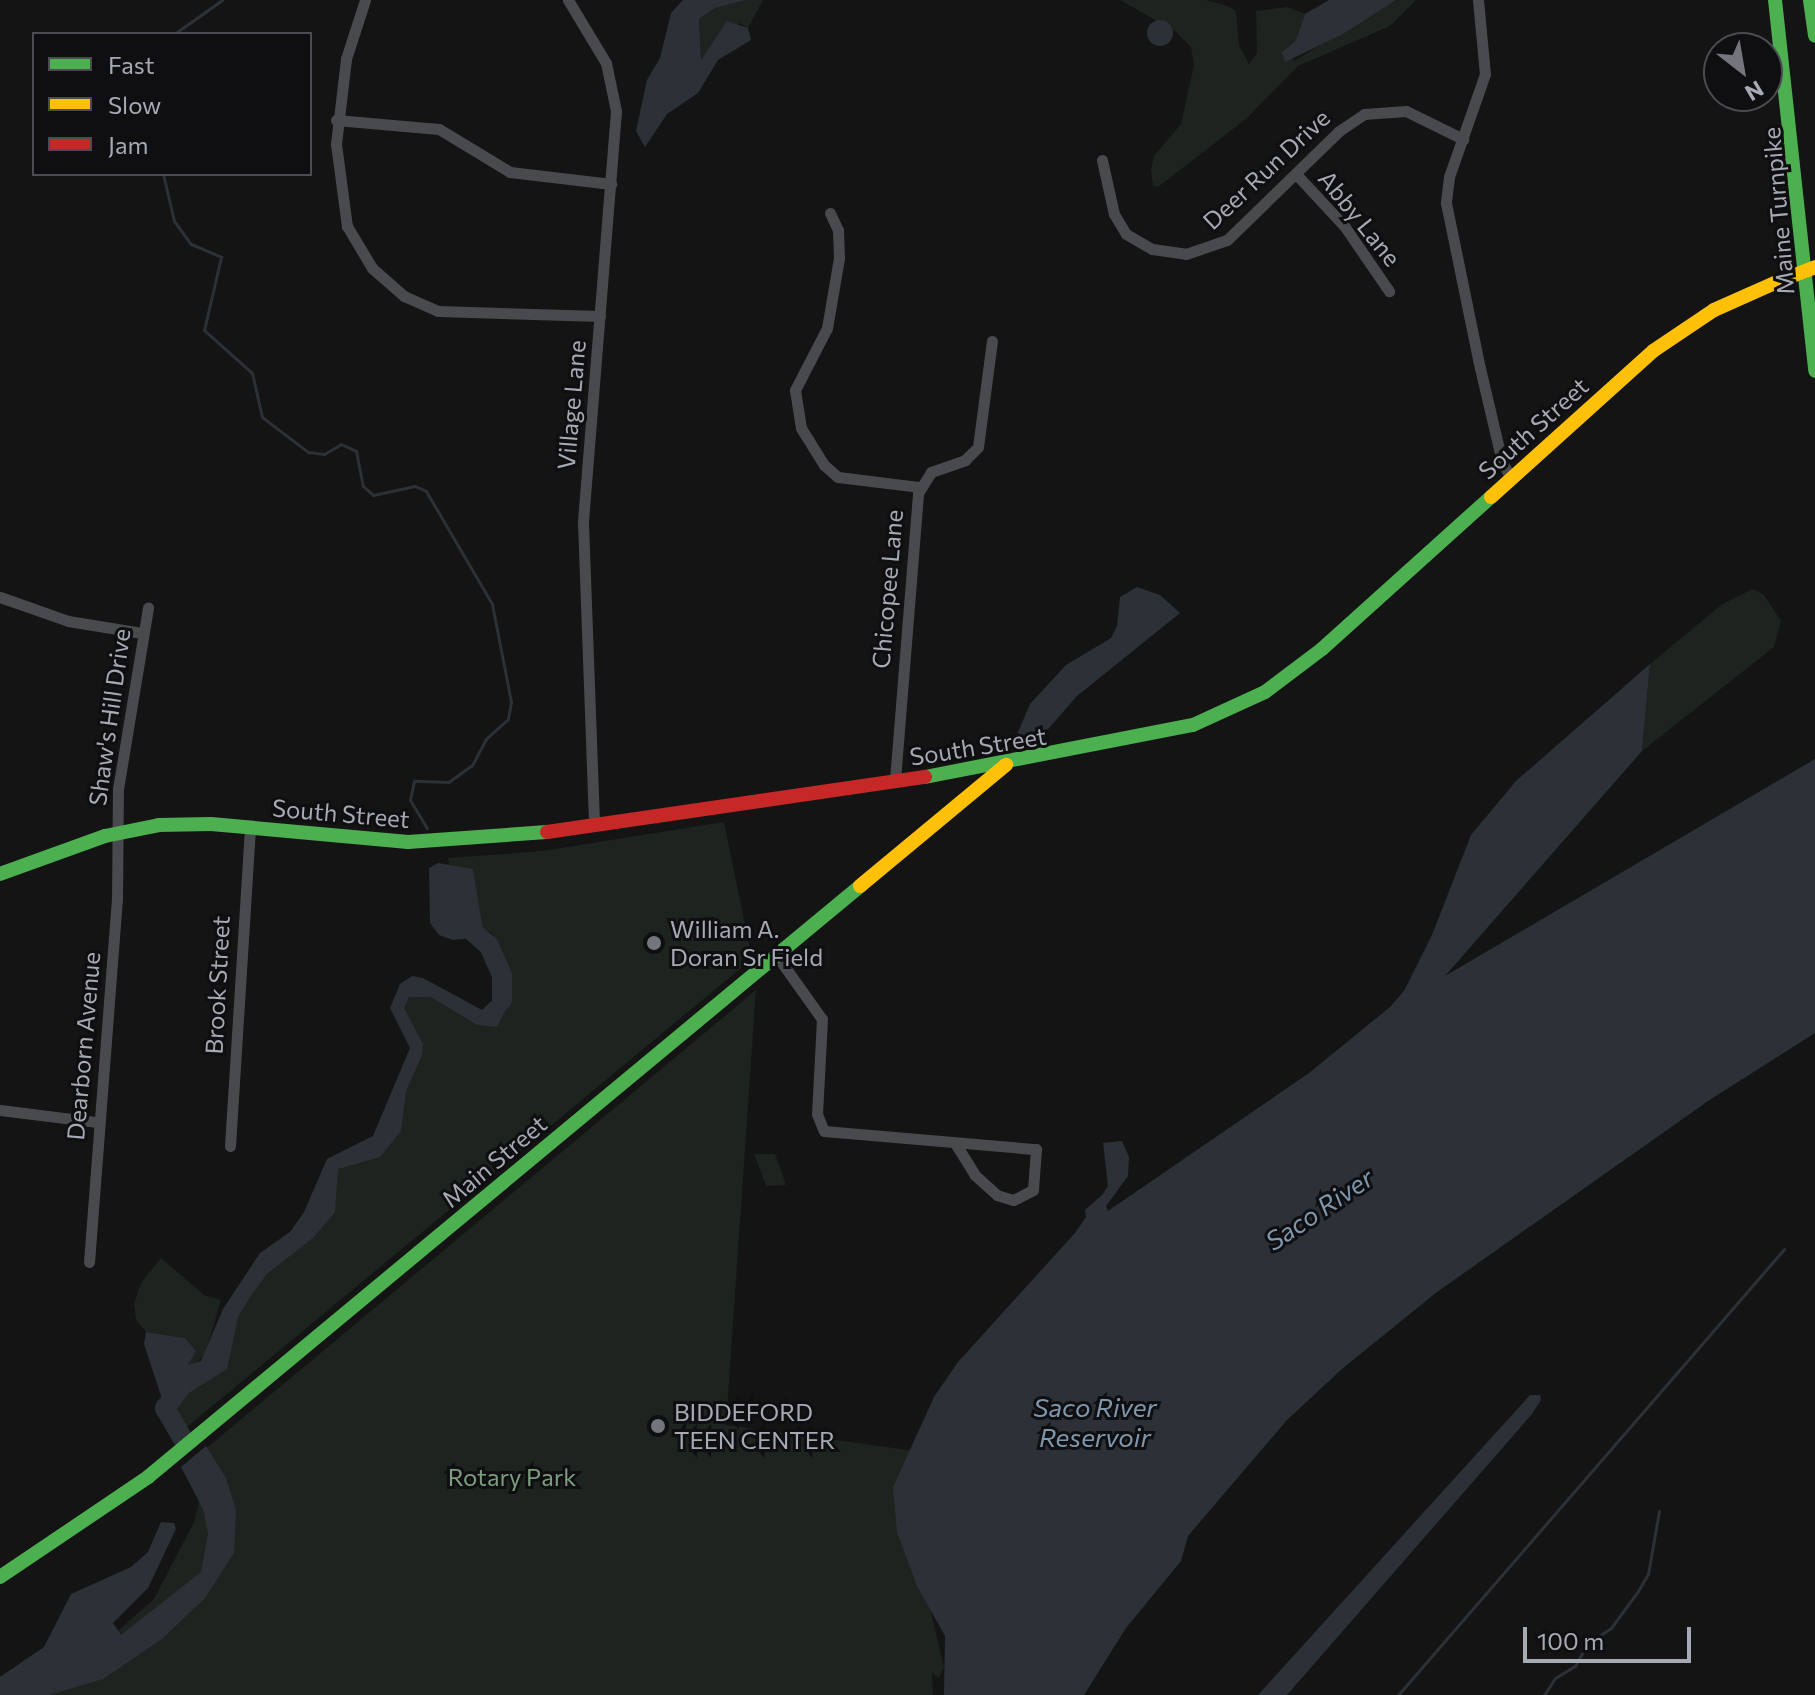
<!DOCTYPE html>
<html>
<head>
<meta charset="utf-8">
<style>
  body { margin:0 }
  #map { position:relative; width:1815px; height:1695px; overflow:hidden; background:#141414; font-family:Commissioner,sans-serif }
  div>[style] { position:absolute }
  [style*='--x'] { left:calc(var(--x)*1px); top:calc(var(--y)*1px); width:calc(var(--w)*1px); rotate:calc(var(--a)*1deg) }
  .green>* { inset:0; background:#1d231e }
  .water>* { inset:0; background:#2b3137 }
  .round { border-radius:50% }
  .stream>* { height:3px; margin:-1.5px; padding:0 1.5px; transform-origin:1.5px; border-radius:1.5px; background:#2b3137 }
  .river>* { height:20px; margin:-10px; padding:0 10px; transform-origin:10px; border-radius:10px; background:#2b3137 }
  .street>* { height:11px; margin:-5.5px; padding:0 5.5px; transform-origin:5.5px; border-radius:5.5px; background:#494a4d }
  .fast>* { height:14px; margin:-7px; padding:0 7px; transform-origin:7px; border-radius:7px; background:#4caf50 }
  .slow>* { height:14px; margin:-7px; padding:0 7px; transform-origin:7px; border-radius:7px; background:#ffc107 }
  .jam>* { height:14px; margin:-7px; padding:0 7px; transform-origin:7px; border-radius:7px; background:#c62828 }
  .slow-bridge>* { height:14px; margin:-7px; padding:0 7px; transform-origin:7px; border-radius:7px; background:#ffc107 }
  .dots>* { width:22px; height:22px; translate:-50% -50%; box-sizing:border-box; border:4px solid #0f0e10; border-radius:50% }
  span { translate:-50% -50%; white-space:nowrap; text-align:center; line-height:1.15; -webkit-text-stroke:6px #0f0e10; paint-order:stroke }
  .street-label { font-size:24px; color:#a6aab4 }
  .poi-label { font-size:24px; color:#a6aab4 }
  .left { translate:0 -50%; text-align:left }
  .park-label { font-size:24px; color:#7e9e80 }
  .water-label { font-size:26px; color:#7f97ad; font-style:italic }
  .legend { position:absolute; left:32px; top:32px; width:280px; height:144px; box-sizing:border-box; background:#0f0e10; border:2px solid #4b4c52; margin:0; padding:10px 14px; list-style:none; font-size:24px; color:#a6aab4 }
  .legend li { display:flex; align-items:center; gap:16px; height:40px }
  .legend b { width:40px; border:2px solid #4b4c52 }
  .north { position:absolute; left:1703px; top:32px; width:80px; height:80px; box-sizing:border-box; background:#0f0e10; border:2px solid #4b4c52; border-radius:50%; rotate:149deg; font-size:22px; font-weight:700; line-height:32px; text-align:center; color:#a6aab4 }
  .north::after { content:''; display:block; margin:auto; width:28px; height:36px; background:#73767c; clip-path:polygon(50% 0,100% 100%,50% 72%,0 100%) }
  .scale { position:absolute; left:1523px; top:1627px; width:168px; height:36px; box-sizing:border-box; border:4px solid #a6aab4; border-top:0; padding-left:10px; font-size:24px; line-height:28px; white-space:nowrap; color:#a6aab4; -webkit-text-stroke:6px #0f0e10; paint-order:stroke }
</style>
</head>
<body>
<div id="map">
  <div class="green">
    <div style="clip-path:polygon(746px 0,763px 0,748px 28px,740px 23px,701px 60px,699px 19px,715px 8px)"></div>
    <div style="clip-path:polygon(1120px 0,1206px 0,1228px 6px,1236px 11px,1239px 45px,1249px 64px,1257px 53px,1256px 11px,1288px 7px,1305px 14px,1296px 40px,1285px 49px,1294px 61px,1396px 0,1416px 0,1390px 26px,1298px 66px,1246px 119px,1158px 187px,1153px 185px,1151px 169px,1154px 156px,1181px 124px,1194px 65px,1191px 47px,1176px 32px)"></div>
    <div style="clip-path:polygon(1753px 589px,1764px 595px,1781px 621px,1774px 647px,1642px 751px,1650px 664px,1721px 605px)"></div>
    <div style="clip-path:polygon(724px 822px,752px 959px,181px 1432px,182px 1419px,175px 1419px,168px 1406px,198px 1374px,239px 1301px,308px 1229px,329px 1171px,371px 1152px,416px 1055px,398px 1005px,411px 986px,475px 1012px,488px 1009px,500px 995px,499px 953px,492px 933px,460px 919px,448px 858px,542px 851px)"></div>
    <div style="clip-path:polygon(756px 990px,726px 1425px,923px 1452px,926px 1591px,944px 1667px,939px 1678px,932px 1673px,933px 1695px,15px 1695px,77px 1667px,154px 1599px,194px 1522px,206px 1476px,197px 1456px)"></div>
    <div style="clip-path:polygon(754px 1154px,775px 1154px,786px 1185px,766px 1186px)"></div>
    <div style="clip-path:polygon(161px 1258px,204px 1295px,221px 1300px,205px 1355px,192px 1366px,188px 1365px,195px 1350px,185px 1338px,146px 1332px,136px 1320px,134px 1304px,141px 1283px)"></div>
  </div>
  <div class="water">
    <div style="clip-path:polygon(683px 0,746px 0,715px 8px,699px 19px,701px 60px,727px 21px,748px 28px,751px 40px,718px 60px,698px 93px,667px 114px,645px 147px,636px 131px,647px 80px,660px 58px,671px 13px)"></div>
    <div style="clip-path:polygon(1329px 0,1396px 0,1343px 34px,1285px 62px,1282px 52px,1296px 40px,1305px 14px)"></div>
    <div class="round" style="left:1147px;top:20px;width:26px;height:26px"></div>
    <div style="clip-path:polygon(1137px 587px,1160px 595px,1180px 613px,1077px 696px,1043px 735px,1013px 744px,1030px 704px,1066px 665px,1111px 638px,1117px 626px,1120px 597px)"></div>
    <div style="clip-path:polygon(1650px 664px,1642px 751px,1445px 976px,1815px 759px,1815px 1033px,1711px 1099px,1437px 1292px,1343px 1368px,1287px 1420px,1188px 1536px,1181px 1561px,1126px 1628px,1084px 1695px,944px 1695px,945px 1636px,917px 1586px,897px 1532px,893px 1487px,934px 1397px,958px 1362px,1075px 1233px,1086px 1217px,1085px 1210px,1102px 1195px,1108px 1186px,1103px 1143px,1122px 1141px,1129px 1157px,1128px 1176px,1106px 1206px,1108px 1211px,1309px 1073px,1390px 1007px,1404px 991px,1432px 935px,1471px 835px,1516px 781px)"></div>
    <div style="clip-path:polygon(438px 863px,473px 869px,484px 937px,453px 940px,439px 935px,430px 923px,429px 868px)"></div>
    <div style="clip-path:polygon(502px 975px,509px 1003px,497px 1027px,477px 1025px,431px 997px,409px 997px,404px 1008px,423px 1044px,422px 1055px,406px 1091px,401px 1131px,380px 1157px,338px 1169px,335px 1212px,314px 1237px,267px 1274px,250px 1297px,238px 1317px,227px 1369px,165px 1408px,144px 1344px,146px 1332px,185px 1338px,196px 1351px,188px 1365px,201px 1361px,223px 1309px,260px 1253px,290px 1232px,304px 1212px,327px 1159px,373px 1136px,410px 1048px,390px 1008px,400px 984px,412px 976px,423px 978px,482px 1010px,500px 993px)"></div>
    <div style="clip-path:polygon(1530px 1395px,1540px 1395px,1541px 1400px,1532px 1414px,1287px 1695px,1258px 1695px)"></div>
    <div style="clip-path:polygon(206px 1446px,226px 1478px,236px 1510px,234px 1553px,205px 1598px,162px 1639px,103px 1679px,49px 1695px,0 1695px,0 1677px,44px 1647px,71px 1594px,131px 1567px,148px 1552px,161px 1522px,174px 1523px,176px 1529px,148px 1588px,113px 1623px,121px 1635px,201px 1572px,208px 1534px,203px 1509px,181px 1467px)"></div>
  </div>
  <div class="stream">
    <div style="--x:174;--y:34;--w:59;--a:-35.3"></div>
    <div style="--x:163;--y:174;--w:48;--a:76.8"></div>
    <div style="--x:174;--y:221;--w:29;--a:54"></div>
    <div style="--x:191;--y:244;--w:33;--a:23"></div>
    <div style="--x:221;--y:257;--w:75;--a:103.1"></div>
    <div style="--x:204;--y:330;--w:64;--a:41.9"></div>
    <div style="--x:252;--y:373;--w:45;--a:77.2"></div>
    <div style="--x:262;--y:417;--w:58;--a:37.3"></div>
    <div style="--x:308;--y:452;--w:16;--a:7"></div>
    <div style="--x:324;--y:454;--w:20;--a:-30"></div>
    <div style="--x:341;--y:444;--w:17;--a:25"></div>
    <div style="--x:356;--y:451;--w:36;--a:79"></div>
    <div style="--x:363;--y:486;--w:13;--a:42"></div>
    <div style="--x:373;--y:495;--w:43;--a:-12.1"></div>
    <div style="--x:415;--y:486;--w:12;--a:24"></div>
    <div style="--x:426;--y:491;--w:131;--a:59.7"></div>
    <div style="--x:492;--y:604;--w:100;--a:79"></div>
    <div style="--x:511;--y:702;--w:17;--a:100"></div>
    <div style="--x:508;--y:719;--w:30;--a:138"></div>
    <div style="--x:486;--y:739;--w:30;--a:118"></div>
    <div style="--x:472;--y:765;--w:29;--a:144"></div>
    <div style="--x:449;--y:782;--w:35;--a:-178"></div>
    <div style="--x:414;--y:781;--w:19;--a:102"></div>
    <div style="--x:410;--y:800;--w:33;--a:59"></div>
    <div style="--x:1398;--y:1695;--w:590;--a:-49.12"></div>
    <div style="--x:1544;--y:1695;--w:20;--a:-57"></div>
    <div style="--x:1555;--y:1678;--w:23;--a:-31"></div>
    <div style="--x:1575;--y:1666;--w:26;--a:-61"></div>
    <div style="--x:1588;--y:1643;--w:27;--a:-33"></div>
    <div style="--x:1611;--y:1628;--w:46;--a:-53.9"></div>
    <div style="--x:1638;--y:1591;--w:20;--a:-60"></div>
    <div style="--x:1648;--y:1574;--w:64;--a:-80.1"></div>
  </div>
  <div class="river">
    <div style="--x:464;--y:924;--w:33;--a:41"></div>
    <div style="--x:489;--y:946;--w:32;--a:66"></div>
    <div style="--x:502;--y:975;--w:25;--a:90"></div>
    <div style="--x:182;--y:1385;--w:29;--a:126"></div>
    <div style="--x:165;--y:1408;--w:34;--a:60"></div>
  </div>
  <div class="street">
    <div style="--x:365;--y:0;--w:62;--a:107.9"></div>
    <div style="--x:346;--y:59;--w:86;--a:96.7"></div>
    <div style="--x:336;--y:144;--w:83;--a:82.4"></div>
    <div style="--x:347;--y:226;--w:49;--a:59.2"></div>
    <div style="--x:372;--y:268;--w:43;--a:41.2"></div>
    <div style="--x:404;--y:296;--w:37;--a:24"></div>
    <div style="--x:438;--y:311;--w:162;--a:1.8"></div>
    <div style="--x:568;--y:0;--w:74;--a:58.9"></div>
    <div style="--x:606;--y:63;--w:49;--a:78.2"></div>
    <div style="--x:616;--y:111;--w:412;--a:94.6"></div>
    <div style="--x:583;--y:522;--w:303;--a:87.9"></div>
    <div style="--x:1478;--y:0;--w:74;--a:84.6"></div>
    <div style="--x:1485;--y:74;--w:109;--a:109.3"></div>
    <div style="--x:1449;--y:177;--w:26;--a:97"></div>
    <div style="--x:1446;--y:203;--w:168;--a:78.4"></div>
    <div style="--x:1480;--y:368;--w:97;--a:76.8"></div>
    <div style="--x:1502;--y:462;--w:18;--a:61"></div>
    <div style="--x:336;--y:120;--w:103;--a:5"></div>
    <div style="--x:439;--y:129;--w:83;--a:31.2"></div>
    <div style="--x:510;--y:172;--w:102;--a:6.8"></div>
    <div style="--x:1102;--y:160;--w:55;--a:77.5"></div>
    <div style="--x:1114;--y:214;--w:23;--a:59"></div>
    <div style="--x:1126;--y:234;--w:30;--a:30"></div>
    <div style="--x:1152;--y:249;--w:34;--a:8"></div>
    <div style="--x:1186;--y:254;--w:43;--a:-18.9"></div>
    <div style="--x:1227;--y:240;--w:156;--a:-44.2"></div>
    <div style="--x:1339;--y:131;--w:30;--a:-34"></div>
    <div style="--x:1364;--y:114;--w:42;--a:-4.1"></div>
    <div style="--x:1406;--y:111;--w:64;--a:26.2"></div>
    <div style="--x:1296;--y:174;--w:72;--a:47.2"></div>
    <div style="--x:1345;--y:227;--w:78;--a:55.5"></div>
    <div style="--x:830;--y:213;--w:19;--a:65"></div>
    <div style="--x:838;--y:230;--w:28;--a:88"></div>
    <div style="--x:839;--y:258;--w:71;--a:99.7"></div>
    <div style="--x:827;--y:328;--w:70;--a:117.3"></div>
    <div style="--x:795;--y:390;--w:38;--a:81"></div>
    <div style="--x:801;--y:428;--w:44;--a:58.1"></div>
    <div style="--x:824;--y:465;--w:18;--a:41"></div>
    <div style="--x:838;--y:477;--w:83;--a:7"></div>
    <div style="--x:0;--y:597;--w:72;--a:19.4"></div>
    <div style="--x:68;--y:621;--w:75;--a:9.2"></div>
    <div style="--x:895;--y:780;--w:288;--a:-85.4"></div>
    <div style="--x:918;--y:493;--w:25;--a:-58"></div>
    <div style="--x:931;--y:472;--w:36;--a:-19"></div>
    <div style="--x:965;--y:460;--w:18;--a:-45"></div>
    <div style="--x:978;--y:447;--w:107;--a:-82.5"></div>
    <div style="--x:777;--y:956;--w:77;--a:54.5"></div>
    <div style="--x:822;--y:1019;--w:95;--a:93"></div>
    <div style="--x:817;--y:1114;--w:18;--a:68"></div>
    <div style="--x:824;--y:1131;--w:213;--a:4.9"></div>
    <div style="--x:1036;--y:1149;--w:41;--a:94.2"></div>
    <div style="--x:1033;--y:1190;--w:22;--a:153"></div>
    <div style="--x:1013;--y:1200;--w:17;--a:-163"></div>
    <div style="--x:997;--y:1195;--w:30;--a:-138"></div>
    <div style="--x:975;--y:1175;--w:38;--a:-122"></div>
    <div style="--x:0;--y:1110;--w:98;--a:7.1"></div>
    <div style="--x:230;--y:1146;--w:320;--a:-86.4"></div>
    <div style="--x:89;--y:1262;--w:363;--a:-85.6"></div>
    <div style="--x:117;--y:900;--w:111;--a:-89.5"></div>
    <div style="--x:118;--y:789;--w:184;--a:-80.6"></div>
  </div>
  <div class="fast">
    <div style="--x:1775;--y:0;--w:373;--a:83.8"></div>
    <div style="--x:1810;--y:0;--w:36;--a:82"></div>
    <div style="--x:925;--y:777;--w:273;--a:-11"></div>
    <div style="--x:1193;--y:725;--w:79;--a:-24.6"></div>
    <div style="--x:1265;--y:692;--w:71;--a:-37"></div>
    <div style="--x:1322;--y:649;--w:227;--a:-42"></div>
    <div style="--x:0;--y:874;--w:112;--a:-19.9"></div>
    <div style="--x:105;--y:836;--w:55;--a:-11.5"></div>
    <div style="--x:159;--y:825;--w:52;--a:-1.1"></div>
    <div style="--x:211;--y:824;--w:198;--a:5.2"></div>
    <div style="--x:408;--y:842;--w:139;--a:-4.1"></div>
    <div style="--x:0;--y:1577;--w:179;--a:-34"></div>
    <div style="--x:148;--y:1477;--w:925;--a:-39.69"></div>
  </div>
  <div class="slow">
    <div style="--x:1491;--y:497;--w:218;--a:-42"></div>
    <div style="--x:1653;--y:351;--w:73;--a:-33.9"></div>
    <div style="--x:1714;--y:310;--w:71;--a:-24"></div>
    <div style="--x:860;--y:886;--w:190;--a:-39.7"></div>
  </div>
  <div class="jam">
    <div style="--x:547;--y:832;--w:382;--a:-8.3"></div>
  </div>
  <div class="slow-bridge">
    <div style="--x:1779;--y:281;--w:39;--a:-21"></div>
  </div>
  <div class="dots">
    <div style="left:654px;top:943px;background:#73767c"></div>
    <div style="left:658px;top:1426px;background:#73767c"></div>
  </div>
  <div class="street-label">
    <span style="left:1266px;top:169px;rotate:-43deg">Deer Run Drive</span>
    <span style="left:1778px;top:211px;rotate:-95deg">Maine Turnpike</span>
    <span style="left:1360px;top:218px;rotate:51deg">Abby Lane</span>
    <span style="left:571px;top:405px;rotate:-85deg">Village Lane</span>
    <span style="left:1533px;top:428px;rotate:-42deg">South Street</span>
    <span style="left:887px;top:589px;rotate:-85deg">Chicopee Lane</span>
    <span style="left:109px;top:717px;rotate:-82deg">Shaw's Hill Drive</span>
    <span style="left:978px;top:746px;rotate:-9deg">South Street</span>
    <span style="left:341px;top:813px;rotate:5deg">South Street</span>
    <span style="left:217px;top:985px;rotate:-87deg">Brook Street</span>
    <span style="left:83px;top:1046px;rotate:-85deg">Dearborn Avenue</span>
    <span style="left:494px;top:1161px;rotate:-40deg">Main Street</span>
  </div>
  <div class="poi-label">
    <span class="left" style="left:670px;top:943px">William A.<br>Doran Sr Field</span>
    <span class="left" style="left:674px;top:1426px">BIDDEFORD<br>TEEN CENTER</span>
  </div>
  <div class="park-label">
    <span style="left:512px;top:1477px">Rotary Park</span>
  </div>
  <div class="water-label">
    <span style="left:1319px;top:1209px;rotate:-34deg">Saco River</span>
    <span style="left:1095px;top:1422px">Saco River<br>Reservoir</span>
  </div>
  <ul class="legend">
  <li><b style="height:10px;background:#4caf50"></b>Fast</li>
  <li><b style="height:10px;background:#ffc107"></b>Slow</li>
  <li><b style="height:10px;background:#c62828"></b>Jam</li>
  </ul>
  <div class="north">N</div>
  <div class="scale">100 m</div>
</div>
</body>
</html>
